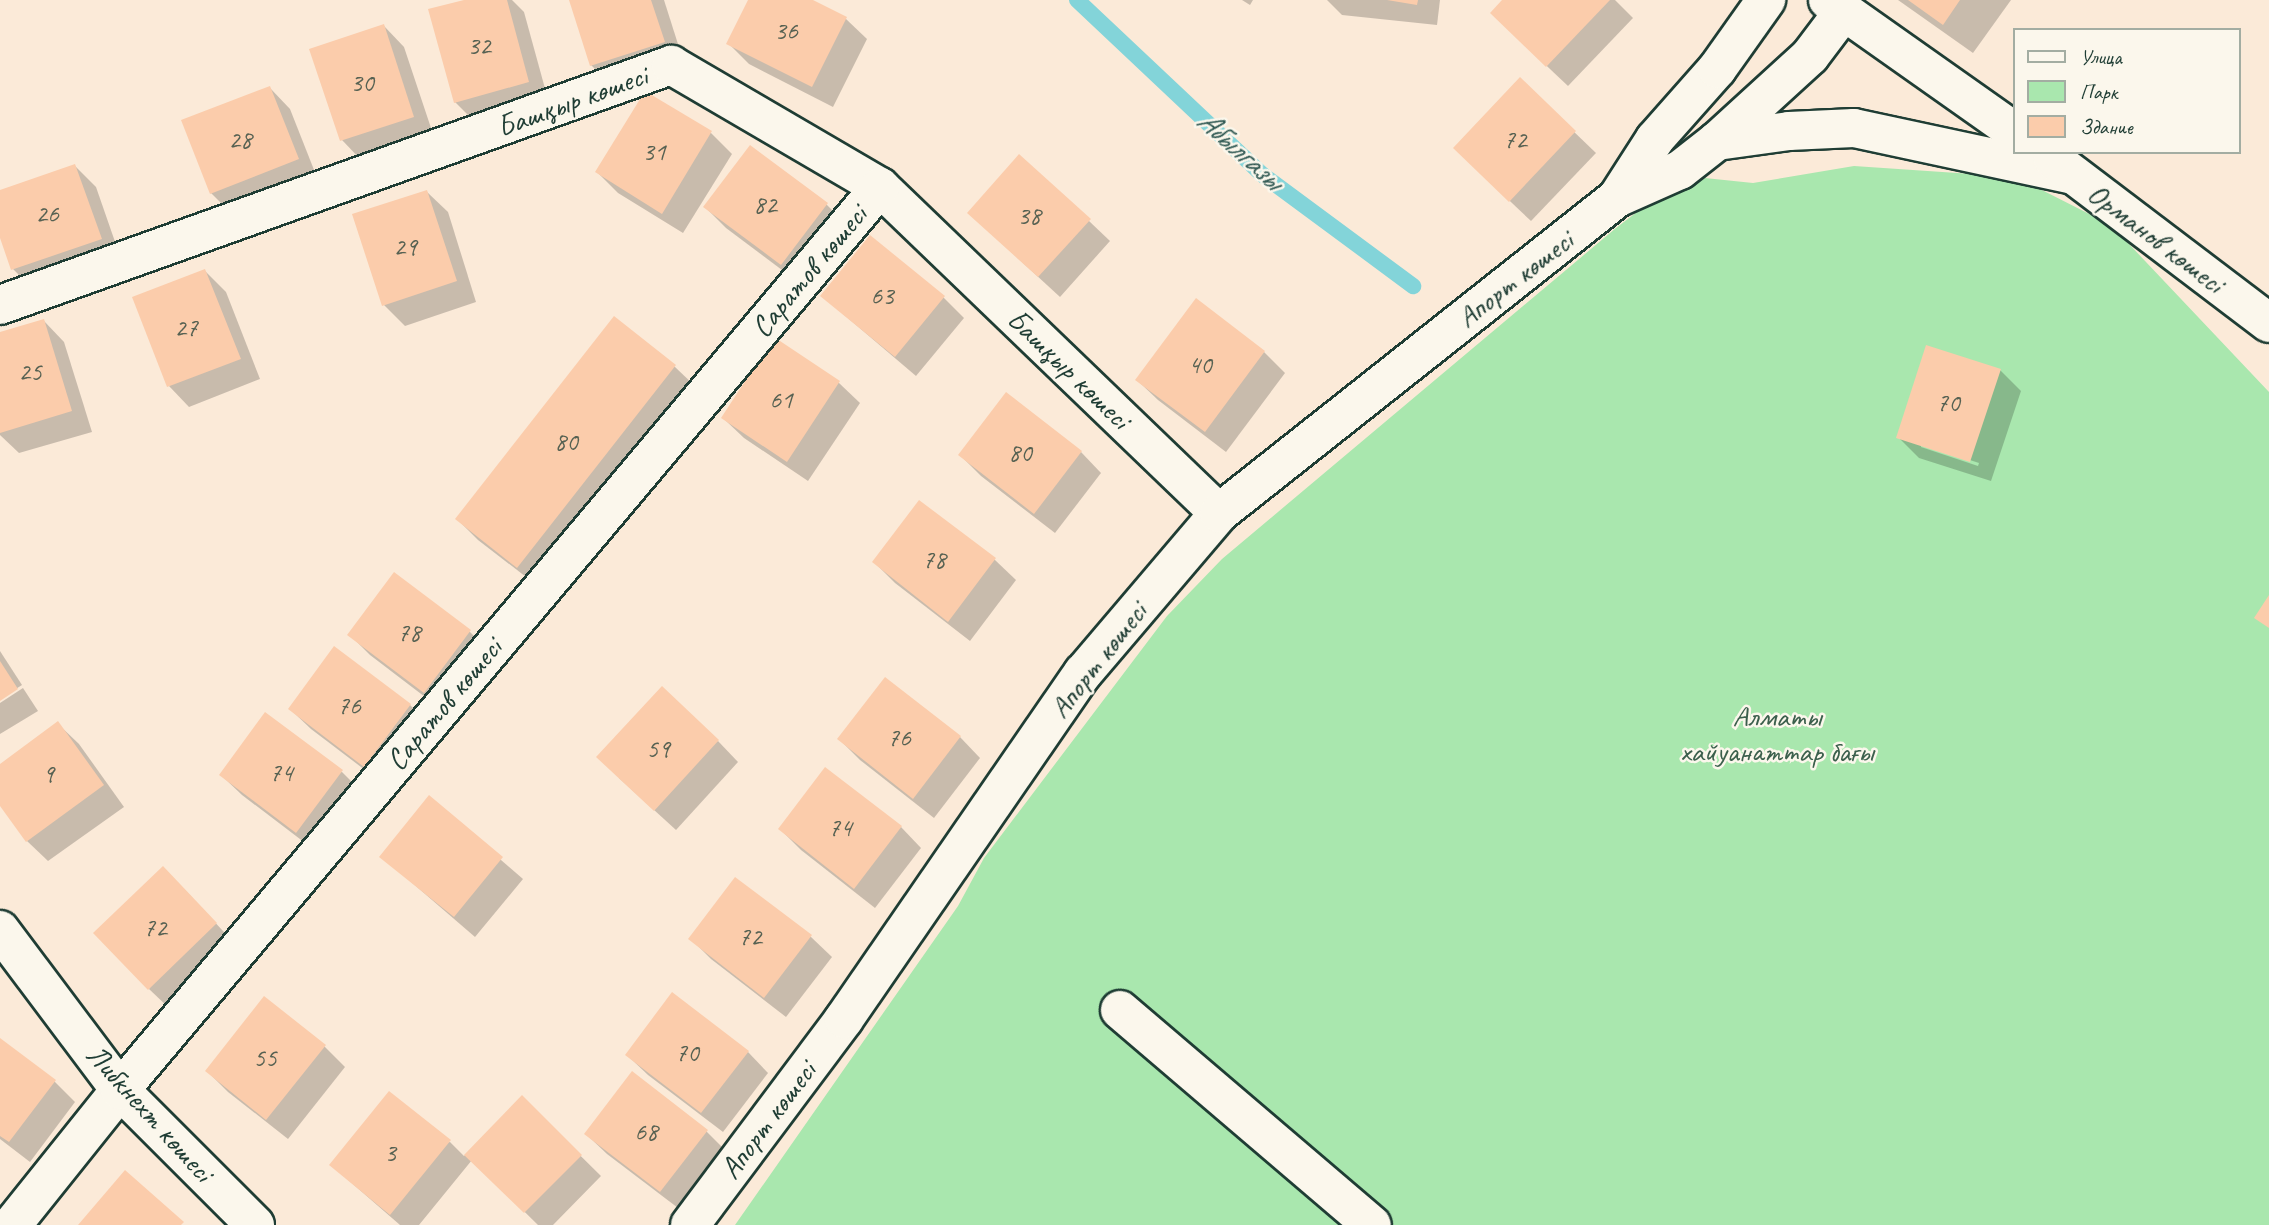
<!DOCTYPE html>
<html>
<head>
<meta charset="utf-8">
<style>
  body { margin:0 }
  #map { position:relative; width:2269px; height:1225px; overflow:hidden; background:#fbead8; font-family:Caveat,sans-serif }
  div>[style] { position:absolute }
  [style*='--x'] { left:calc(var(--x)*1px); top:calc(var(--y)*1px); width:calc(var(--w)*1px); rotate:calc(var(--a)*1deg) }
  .green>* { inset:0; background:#a9e7ae }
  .shadow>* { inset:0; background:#0003 }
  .stream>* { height:16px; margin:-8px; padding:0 8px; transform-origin:8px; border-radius:8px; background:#83d4d9 }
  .building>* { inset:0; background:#fbccab }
  .roads { filter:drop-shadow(2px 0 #1f3d34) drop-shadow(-2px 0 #1f3d34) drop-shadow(0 2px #1f3d34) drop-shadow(0 -2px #1f3d34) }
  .minor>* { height:38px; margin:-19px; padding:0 19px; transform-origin:19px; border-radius:19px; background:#fbf7ec }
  span { translate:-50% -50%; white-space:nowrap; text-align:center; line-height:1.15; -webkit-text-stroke:5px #fbf7ec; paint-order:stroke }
  .number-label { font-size:26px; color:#566152 }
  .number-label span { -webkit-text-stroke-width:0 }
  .street-label { font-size:30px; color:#1f3d34 }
  .park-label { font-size:30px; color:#3b5f4c }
  .water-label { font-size:32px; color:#335b55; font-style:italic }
  .legend { position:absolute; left:2013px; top:28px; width:228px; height:126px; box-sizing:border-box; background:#fbf7ec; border:2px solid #a3ada2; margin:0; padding:9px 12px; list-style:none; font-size:21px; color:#1f3d34 }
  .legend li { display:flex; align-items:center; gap:14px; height:35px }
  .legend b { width:35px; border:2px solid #a3ada2 }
</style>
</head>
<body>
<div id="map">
  <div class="green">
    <div style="clip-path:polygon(1854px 166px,2016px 177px,2111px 225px,2269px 392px,2269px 1225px,735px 1225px,958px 906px,984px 858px,1167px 616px,1222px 559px,1616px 228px,1667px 189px,1705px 178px,1753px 183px)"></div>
  </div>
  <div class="shadow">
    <div style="clip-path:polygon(471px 0,512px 0,524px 12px,549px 103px,476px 123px,455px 102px)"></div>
    <div style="clip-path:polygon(571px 0,664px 0,684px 63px,612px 86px,591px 65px)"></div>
    <div style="clip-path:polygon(750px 0,809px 0,846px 19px,867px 39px,833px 107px,749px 64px,728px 43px)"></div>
    <div style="clip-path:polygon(1242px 0,1253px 0,1250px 5px)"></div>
    <div style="clip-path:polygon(1327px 0,1440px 0,1437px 25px,1342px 15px)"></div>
    <div style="clip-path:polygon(1504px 0,1615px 0,1633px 18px,1568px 86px,1513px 34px)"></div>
    <div style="clip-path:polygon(1898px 0,2011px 0,1973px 53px)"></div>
    <div style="clip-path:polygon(384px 26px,404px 47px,434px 137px,362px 161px,342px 140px)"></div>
    <div style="clip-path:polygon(1520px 80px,1596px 153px,1531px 221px,1476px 169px)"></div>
    <div style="clip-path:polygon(270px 88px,290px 109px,318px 180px,232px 214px,211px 193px)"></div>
    <div style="clip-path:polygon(646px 93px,711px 133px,732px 154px,683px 233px,618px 193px,597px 172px)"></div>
    <div style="clip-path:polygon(75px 166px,96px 187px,121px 259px,33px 289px,13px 269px,0 233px,0 192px)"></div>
    <div style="clip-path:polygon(427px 192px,448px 212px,476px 302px,405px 326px,384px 305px)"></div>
    <div style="clip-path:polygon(826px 204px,847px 225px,802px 285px,726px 228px,705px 207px)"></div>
    <div style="clip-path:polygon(969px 213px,1089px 221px,1110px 241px,1060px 297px)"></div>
    <div style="clip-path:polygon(205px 271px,226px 292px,260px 379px,189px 407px,169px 386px)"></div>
    <div style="clip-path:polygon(822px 296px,943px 297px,964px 318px,916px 376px)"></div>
    <div style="clip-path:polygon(614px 319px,675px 367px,696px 387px,539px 587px,478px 540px,457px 519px)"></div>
    <div style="clip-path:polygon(44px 321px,64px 342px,92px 432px,19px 453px,0 435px,0 334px)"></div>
    <div style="clip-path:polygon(775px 340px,839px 383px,860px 403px,808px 481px,744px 438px,723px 418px)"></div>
    <div style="clip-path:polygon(1264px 352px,1285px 373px,1226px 452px,1158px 400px,1137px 380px)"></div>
    <div style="clip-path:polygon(evenodd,2000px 370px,2021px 391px,1991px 481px,1919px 458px,1898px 437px,2000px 370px,1921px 444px,1979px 463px,1978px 466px,1921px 447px,1921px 444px)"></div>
    <div style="clip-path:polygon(1081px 452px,1101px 473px,1055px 533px,981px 476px,960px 455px)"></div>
    <div style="clip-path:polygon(920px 503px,995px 560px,1016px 580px,970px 641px,895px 583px,874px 562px)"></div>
    <div style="clip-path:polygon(395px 575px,470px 632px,491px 653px,446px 713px,370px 655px,350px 635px)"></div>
    <div style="clip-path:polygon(0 651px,22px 685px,0 699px)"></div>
    <div style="clip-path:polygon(23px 688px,38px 711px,0 734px,0 703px)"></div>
    <div style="clip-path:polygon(410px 705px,431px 726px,386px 786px,311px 729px,290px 709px)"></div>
    <div style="clip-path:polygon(58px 724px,79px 744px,124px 807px,48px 861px,27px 841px,0 803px,0 766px)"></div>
    <div style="clip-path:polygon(960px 737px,980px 758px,934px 818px,860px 760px,839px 739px)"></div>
    <div style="clip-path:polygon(718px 741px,738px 762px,676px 830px,619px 778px)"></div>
    <div style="clip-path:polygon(342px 772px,362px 792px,317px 852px,242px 795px,221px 775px)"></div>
    <div style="clip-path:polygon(429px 798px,523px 879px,475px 937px,381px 856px)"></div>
    <div style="clip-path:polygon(901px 827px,921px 848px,875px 908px,801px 850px,780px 829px)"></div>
    <div style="clip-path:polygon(736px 880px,811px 937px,832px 957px,786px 1017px,711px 959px,690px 938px)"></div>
    <div style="clip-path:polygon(184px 889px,236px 945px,170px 1009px,149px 989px)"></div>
    <div style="clip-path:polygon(0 1040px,54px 1081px,75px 1102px,30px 1162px,0 1139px)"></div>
    <div style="clip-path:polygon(324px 1046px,345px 1067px,288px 1139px,228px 1092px,207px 1071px)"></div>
    <div style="clip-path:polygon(748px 1052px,768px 1073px,723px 1132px,648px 1075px,627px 1055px)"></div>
    <div style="clip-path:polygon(522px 1098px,601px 1176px,553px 1225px,538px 1225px,472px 1160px,419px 1225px,400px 1225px,331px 1165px,450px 1142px,464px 1156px)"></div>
    <div style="clip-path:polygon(706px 1131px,727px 1152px,682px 1211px,607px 1154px,586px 1134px)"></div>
  </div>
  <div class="stream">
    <div style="--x:1077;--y:0;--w:255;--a:43.3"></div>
    <div style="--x:1263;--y:175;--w:187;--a:36.5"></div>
  </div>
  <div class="building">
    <div style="clip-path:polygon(464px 0,507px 0,529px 82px,454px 103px,428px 9px)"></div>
    <div style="clip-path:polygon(569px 0,651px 0,665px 42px,590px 66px)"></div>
    <div style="clip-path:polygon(748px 0,813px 0,847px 17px,812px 87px,726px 44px)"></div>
    <div style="clip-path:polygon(1387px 0,1418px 0,1417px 5px)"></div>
    <div style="clip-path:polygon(1502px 0,1610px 0,1546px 67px,1490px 13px)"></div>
    <div style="clip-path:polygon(1908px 0,1960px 0,1943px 25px)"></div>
    <div style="clip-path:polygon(384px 24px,414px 117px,340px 141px,309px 49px)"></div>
    <div style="clip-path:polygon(1520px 77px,1576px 131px,1509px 202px,1453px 148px)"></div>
    <div style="clip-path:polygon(270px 86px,299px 159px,210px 194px,181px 120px)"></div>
    <div style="clip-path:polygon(645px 91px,712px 131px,662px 214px,595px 172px)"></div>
    <div style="clip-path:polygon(750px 145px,828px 203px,781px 265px,703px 207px)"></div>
    <div style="clip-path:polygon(1019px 154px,1091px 219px,1038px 277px,967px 213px)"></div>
    <div style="clip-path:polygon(75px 164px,102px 239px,11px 270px,0 238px,0 190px)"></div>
    <div style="clip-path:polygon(427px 190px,457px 281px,382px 306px,352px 214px)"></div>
    <div style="clip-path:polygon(870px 235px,945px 296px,895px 357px,820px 296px)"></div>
    <div style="clip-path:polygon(205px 269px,241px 359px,167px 387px,132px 297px)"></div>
    <div style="clip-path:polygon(1196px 298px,1265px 351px,1205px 432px,1135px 380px)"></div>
    <div style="clip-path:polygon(614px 316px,676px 365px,517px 568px,455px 519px)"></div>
    <div style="clip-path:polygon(44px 319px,72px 411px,0 433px,0 332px)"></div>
    <div style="clip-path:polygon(774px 337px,840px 381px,787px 462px,721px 418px)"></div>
    <div style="clip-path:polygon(1926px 345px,2001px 369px,1970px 462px,1896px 438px)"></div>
    <div style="clip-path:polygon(1006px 392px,1082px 451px,1034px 514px,958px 455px)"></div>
    <div style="clip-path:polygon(919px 500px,996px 558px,948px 622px,872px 562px)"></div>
    <div style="clip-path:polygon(394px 572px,471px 630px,424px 693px,347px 635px)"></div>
    <div style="clip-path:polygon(2269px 595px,2269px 628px,2254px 618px)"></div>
    <div style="clip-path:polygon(334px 646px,411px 704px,364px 767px,288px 709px)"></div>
    <div style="clip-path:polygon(0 661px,18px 689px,0 701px)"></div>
    <div style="clip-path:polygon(885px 677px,961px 736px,913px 799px,837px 739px)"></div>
    <div style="clip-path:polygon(662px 686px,719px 740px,654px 811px,596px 757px)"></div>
    <div style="clip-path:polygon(265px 712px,343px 770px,296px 833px,219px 775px)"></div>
    <div style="clip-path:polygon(58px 721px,104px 785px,26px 842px,0 806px,0 764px)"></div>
    <div style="clip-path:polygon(825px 767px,902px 826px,854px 889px,778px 829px)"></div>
    <div style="clip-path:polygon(429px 795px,503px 857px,454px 917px,379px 857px)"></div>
    <div style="clip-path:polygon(163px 866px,217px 923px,148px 990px,93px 933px)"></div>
    <div style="clip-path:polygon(735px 877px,812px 935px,764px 998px,688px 939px)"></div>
    <div style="clip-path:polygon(672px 992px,749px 1051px,701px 1113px,625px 1055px)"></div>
    <div style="clip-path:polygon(264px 996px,326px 1045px,266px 1120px,205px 1071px)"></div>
    <div style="clip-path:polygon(0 1038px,56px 1080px,9px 1142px,0 1136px)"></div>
    <div style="clip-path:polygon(632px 1071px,708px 1130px,660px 1192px,584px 1134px)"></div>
    <div style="clip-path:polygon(389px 1091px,451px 1140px,390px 1215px,329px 1165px)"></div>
    <div style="clip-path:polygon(522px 1095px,582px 1155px,524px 1213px,464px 1155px)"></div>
    <div style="clip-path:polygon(125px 1170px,184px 1222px,181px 1225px,78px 1225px)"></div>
  </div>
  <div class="roads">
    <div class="minor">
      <div style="--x:1828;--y:0;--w:229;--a:35.2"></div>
      <div style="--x:1717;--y:141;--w:73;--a:-7.9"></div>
      <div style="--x:1789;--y:131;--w:65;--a:-2.6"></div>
      <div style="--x:1854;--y:128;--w:224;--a:12.1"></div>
      <div style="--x:2053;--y:159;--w:271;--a:37.2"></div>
      <div style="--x:1617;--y:198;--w:70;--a:-57.2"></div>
      <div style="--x:1655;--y:139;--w:94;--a:-48.5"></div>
      <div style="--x:1717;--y:69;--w:85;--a:-54.6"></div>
      <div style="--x:0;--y:305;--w:713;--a:-19.68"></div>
      <div style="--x:671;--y:65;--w:242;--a:30.3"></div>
      <div style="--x:880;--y:187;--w:470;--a:43.9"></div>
      <div style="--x:0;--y:930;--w:200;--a:53.1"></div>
      <div style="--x:120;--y:1090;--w:191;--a:45"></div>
      <div style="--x:1120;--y:1010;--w:331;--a:40.5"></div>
      <div style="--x:12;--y:1225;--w:173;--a:-51.3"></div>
      <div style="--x:120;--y:1090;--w:1180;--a:-49.91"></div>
      <div style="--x:690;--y:1225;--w:257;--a:-53.2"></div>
      <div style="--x:844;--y:1019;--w:421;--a:-55.4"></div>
      <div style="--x:1083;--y:673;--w:210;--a:-49.6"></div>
      <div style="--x:1219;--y:513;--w:508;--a:-38.36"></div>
      <div style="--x:1617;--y:198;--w:69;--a:-24"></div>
      <div style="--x:1680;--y:170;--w:47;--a:-38.1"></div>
      <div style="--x:1717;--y:141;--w:126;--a:-42.4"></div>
      <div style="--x:1810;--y:56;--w:56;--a:-52.9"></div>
    </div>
  </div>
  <div class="number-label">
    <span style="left:786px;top:31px">36</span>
    <span style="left:479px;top:46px">32</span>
    <span style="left:362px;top:83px">30</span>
    <span style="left:240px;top:140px">28</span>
    <span style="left:1515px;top:140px">72</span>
    <span style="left:654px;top:152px">31</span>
    <span style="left:765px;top:205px">82</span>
    <span style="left:47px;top:214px">26</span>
    <span style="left:1029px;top:216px">38</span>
    <span style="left:405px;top:247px">29</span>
    <span style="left:882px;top:296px">63</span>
    <span style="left:186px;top:328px">27</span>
    <span style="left:1200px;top:365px">40</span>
    <span style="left:30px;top:372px">25</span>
    <span style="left:781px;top:400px">61</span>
    <span style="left:1948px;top:403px">70</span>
    <span style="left:566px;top:442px">80</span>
    <span style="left:1020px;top:453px">80</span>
    <span style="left:934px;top:560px">78</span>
    <span style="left:409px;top:633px">78</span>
    <span style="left:349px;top:706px">76</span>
    <span style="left:899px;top:738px">76</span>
    <span style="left:658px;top:749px">59</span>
    <span style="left:281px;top:773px">74</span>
    <span style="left:48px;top:774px">9</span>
    <span style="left:840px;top:828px">74</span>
    <span style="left:155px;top:928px">72</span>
    <span style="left:750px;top:937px">72</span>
    <span style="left:687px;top:1053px">70</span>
    <span style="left:265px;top:1058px">55</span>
    <span style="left:646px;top:1132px">68</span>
    <span style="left:390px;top:1153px">3</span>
  </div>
  <div class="street-label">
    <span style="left:572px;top:101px;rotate:-20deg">Башқыр көшесі</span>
    <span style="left:2156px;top:238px;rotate:37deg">Орманов көшесі</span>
    <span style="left:809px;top:271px;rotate:-50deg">Саратов көшесі</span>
    <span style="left:1515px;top:279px;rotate:-38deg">Апорт көшесі</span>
    <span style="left:1069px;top:369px;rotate:44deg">Башқыр көшесі</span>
    <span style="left:1098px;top:660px;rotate:-52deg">Апорт көшесі</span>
    <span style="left:444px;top:704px;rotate:-50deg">Саратов көшесі</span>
    <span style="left:150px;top:1113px;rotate:48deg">Либкнехт көшесі</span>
    <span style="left:768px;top:1120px;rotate:-53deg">Апорт көшесі</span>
  </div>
  <div class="park-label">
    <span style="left:1777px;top:733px">Алматы<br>хайуанаттар бағы</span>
  </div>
  <div class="water-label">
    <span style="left:1240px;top:150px;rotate:42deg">Абылгазы</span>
  </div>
  <ul class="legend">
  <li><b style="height:9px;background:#fbf7ec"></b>Улица</li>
  <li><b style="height:19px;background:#a9e7ae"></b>Парк</li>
  <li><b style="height:19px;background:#fbccab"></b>Здание</li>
  </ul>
</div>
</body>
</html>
